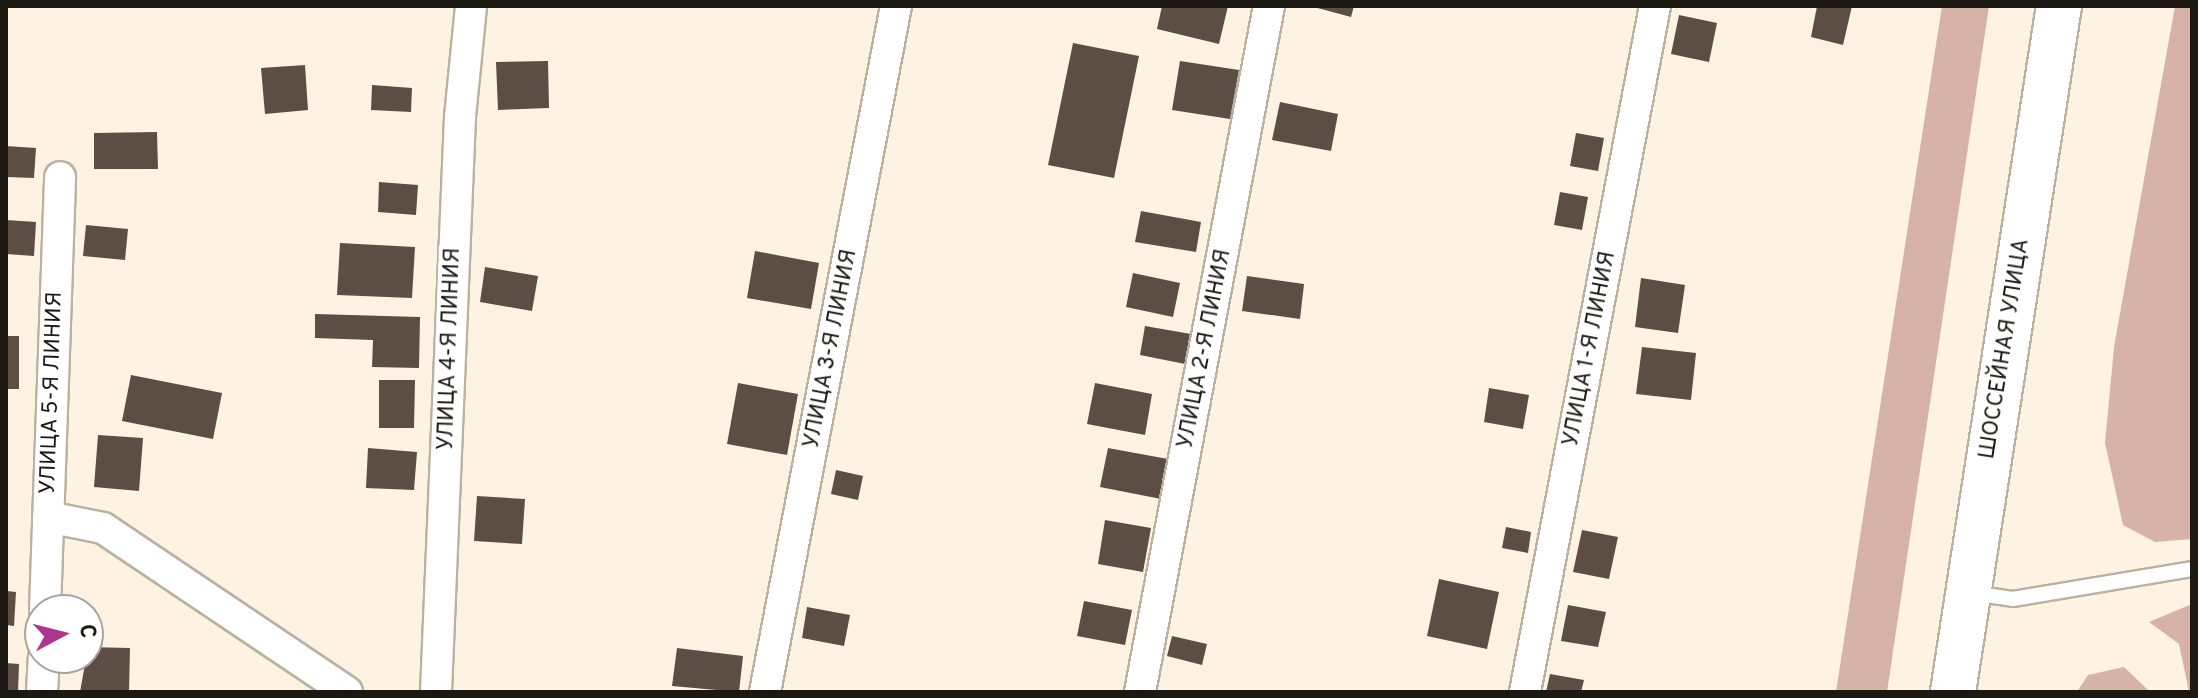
<!DOCTYPE html>
<meta charset="utf-8">
<style>
body{margin:0}
#map{position:relative;width:2198px;height:698px;overflow:hidden;background:#fef3e3;font-family:Overpass,sans-serif}
div>[style]{position:absolute}
.forest>*{inset:0;background:#d6b2a7}
.building>*{inset:0;background:#5c4e45}
.roads{filter:drop-shadow(2px 0 #bbb1a2) drop-shadow(-2px 0 #bbb1a2) drop-shadow(0 2px #bbb1a2) drop-shadow(0 -2px #bbb1a2)}
.lane>*{height:14px;margin:-7px;padding:0 7px;transform-origin:7px;border-radius:7px;background:#fff}
.street>*{height:30px;margin:-15px;padding:0 15px;transform-origin:15px;border-radius:15px;background:#fff}
.primary>*{height:44px;margin:-22px;padding:0 22px;transform-origin:22px;border-radius:22px;background:#fff}
span{translate:-50% -50%;white-space:nowrap;text-align:center;line-height:1.15;-webkit-text-stroke:8px #fff;paint-order:stroke}
.street-label{font-size:22px;color:#1c1812}
.frame{position:absolute;inset:0;border:8px solid #1c1812;pointer-events:none}
.north{position:absolute;left:24px;top:594px;width:80px;height:80px;box-sizing:border-box;background:#fff;border:2px solid #a4a3a0;border-radius:50%;rotate:83deg;font-size:22px;font-weight:700;line-height:32px;text-align:center;color:#1c1812}
.north::after{content:'';display:block;margin:auto;width:28px;height:36px;background:#aa368f;clip-path:polygon(50% 0,100% 100%,50% 72%,0 100%)}
</style>
<div id="map">
<div class="forest">
<i style="clip-path:polygon(1942px 6px,1989px 6px,1887px 692px,1836px 692px)"></i>
<i style="clip-path:polygon(2175px 6px,2192px 6px,2192px 539px,2155px 542px,2123px 525px,2105px 443px,2114px 347px)"></i>
<i style="clip-path:polygon(2192px 604px,2192px 692px,2189px 692px,2179px 644px,2149px 622px)"></i>
<i style="clip-path:polygon(2124px 667px,2150px 692px,2077px 692px,2088px 675px)"></i>
</div>
<div class="building">
<i style="clip-path:polygon(1162px 6px,1228px 6px,1219px 44px,1157px 29px)"></i>
<i style="clip-path:polygon(1310px 6px,1354px 6px,1351px 17px)"></i>
<i style="clip-path:polygon(1817px 6px,1852px 6px,1843px 45px,1811px 37px)"></i>
<i style="clip-path:polygon(1679px 15px,1717px 23px,1709px 62px,1671px 54px)"></i>
<i style="clip-path:polygon(1073px 43px,1139px 56px,1114px 178px,1048px 165px)"></i>
<i style="clip-path:polygon(548px 61px,549px 108px,498px 110px,496px 62px)"></i>
<i style="clip-path:polygon(1180px 61px,1239px 70px,1230px 119px,1172px 110px)"></i>
<i style="clip-path:polygon(305px 65px,308px 110px,265px 114px,261px 68px)"></i>
<i style="clip-path:polygon(372px 85px,412px 88px,411px 112px,371px 110px)"></i>
<i style="clip-path:polygon(1280px 102px,1338px 114px,1331px 151px,1272px 140px)"></i>
<i style="clip-path:polygon(157px 132px,158px 169px,94px 169px,94px 133px)"></i>
<i style="clip-path:polygon(1576px 133px,1604px 138px,1598px 171px,1570px 166px)"></i>
<i style="clip-path:polygon(6px 146px,36px 148px,34px 178px,6px 177px)"></i>
<i style="clip-path:polygon(379px 182px,418px 185px,416px 215px,378px 212px)"></i>
<i style="clip-path:polygon(1560px 192px,1588px 197px,1582px 230px,1554px 225px)"></i>
<i style="clip-path:polygon(1141px 211px,1201px 222px,1196px 252px,1135px 242px)"></i>
<i style="clip-path:polygon(6px 220px,36px 222px,34px 256px,6px 254px)"></i>
<i style="clip-path:polygon(86px 225px,128px 229px,125px 260px,83px 256px)"></i>
<i style="clip-path:polygon(340px 243px,415px 247px,412px 298px,337px 295px)"></i>
<i style="clip-path:polygon(755px 251px,819px 263px,811px 309px,747px 298px)"></i>
<i style="clip-path:polygon(485px 267px,538px 276px,532px 311px,480px 302px)"></i>
<i style="clip-path:polygon(1133px 273px,1180px 283px,1173px 317px,1126px 307px)"></i>
<i style="clip-path:polygon(1247px 276px,1304px 284px,1300px 319px,1242px 311px)"></i>
<i style="clip-path:polygon(1641px 278px,1685px 285px,1678px 333px,1635px 327px)"></i>
<i style="clip-path:polygon(315px 314px,420px 317px,419px 368px,372px 367px,373px 340px,315px 338px)"></i>
<i style="clip-path:polygon(1145px 326px,1191px 334px,1185px 364px,1140px 355px)"></i>
<i style="clip-path:polygon(6px 336px,19px 336px,19px 389px,6px 389px)"></i>
<i style="clip-path:polygon(1642px 347px,1696px 353px,1691px 400px,1636px 394px)"></i>
<i style="clip-path:polygon(131px 375px,222px 393px,213px 439px,122px 421px)"></i>
<i style="clip-path:polygon(379px 380px,415px 380px,414px 428px,379px 428px)"></i>
<i style="clip-path:polygon(738px 383px,798px 394px,787px 455px,727px 444px)"></i>
<i style="clip-path:polygon(1095px 383px,1152px 394px,1145px 435px,1087px 424px)"></i>
<i style="clip-path:polygon(1489px 388px,1529px 395px,1523px 429px,1484px 422px)"></i>
<i style="clip-path:polygon(98px 435px,143px 438px,139px 491px,94px 487px)"></i>
<i style="clip-path:polygon(368px 448px,417px 452px,414px 490px,366px 488px)"></i>
<i style="clip-path:polygon(1108px 448px,1168px 459px,1161px 499px,1100px 487px)"></i>
<i style="clip-path:polygon(836px 470px,863px 476px,858px 500px,831px 494px)"></i>
<i style="clip-path:polygon(477px 496px,525px 499px,522px 544px,474px 541px)"></i>
<i style="clip-path:polygon(1105px 520px,1151px 528px,1143px 572px,1098px 564px)"></i>
<i style="clip-path:polygon(1506px 527px,1531px 532px,1528px 553px,1502px 548px)"></i>
<i style="clip-path:polygon(1582px 530px,1618px 537px,1609px 579px,1573px 572px)"></i>
<i style="clip-path:polygon(1439px 579px,1499px 592px,1487px 649px,1427px 636px)"></i>
<i style="clip-path:polygon(6px 591px,16px 592px,14px 626px,6px 625px)"></i>
<i style="clip-path:polygon(1084px 601px,1132px 610px,1125px 645px,1077px 636px)"></i>
<i style="clip-path:polygon(1568px 605px,1606px 612px,1598px 647px,1561px 641px)"></i>
<i style="clip-path:polygon(807px 607px,850px 615px,844px 646px,802px 638px)"></i>
<i style="clip-path:polygon(1172px 636px,1207px 644px,1202px 665px,1167px 656px)"></i>
<i style="clip-path:polygon(88px 647px,130px 648px,129px 692px,80px 692px)"></i>
<i style="clip-path:polygon(677px 648px,743px 656px,739px 692px,672px 686px)"></i>
<i style="clip-path:polygon(6px 663px,19px 664px,18px 692px,6px 692px)"></i>
<i style="clip-path:polygon(1550px 674px,1584px 680px,1581px 692px,1546px 692px)"></i>
</div>
<div class="roads">
<div class="lane">
<i style="left:1972px;top:593px;width:41px;rotate:8.3deg"></i>
<i style="left:2013px;top:599px;width:181px;rotate:-9.5deg"></i>
</div>
<div class="street">
<i style="left:48px;top:517px;width:56px;rotate:11.3deg"></i>
<i style="left:103px;top:528px;width:294px;rotate:33.9deg"></i>
<i style="left:45px;top:610px;width:433px;rotate:-88deg"></i>
<i style="left:42px;top:692px;width:34px;rotate:-87deg"></i>
<i style="left:436px;top:692px;width:576px;rotate:-87.61deg"></i>
<i style="left:460px;top:117px;width:112px;rotate:-84.3deg"></i>
<i style="left:765px;top:692px;width:698px;rotate:-79.19deg"></i>
<i style="left:1140px;top:692px;width:698px;rotate:-79.35deg"></i>
<i style="left:1525px;top:692px;width:698px;rotate:-79.27deg"></i>
</div>
<div class="primary">
<i style="left:1953px;top:692px;width:694px;rotate:-81.22deg"></i>
</div>
</div>
<div class="street-label">
<span style="left:450px;top:349px;rotate:-88deg">УЛИЦА 4-Я ЛИНИЯ</span>
<span style="left:831px;top:349px;rotate:-79deg">УЛИЦА 3-Я ЛИНИЯ</span>
<span style="left:1205px;top:349px;rotate:-79deg">УЛИЦА 2-Я ЛИНИЯ</span>
<span style="left:1590px;top:349px;rotate:-79deg">УЛИЦА 1-Я ЛИНИЯ</span>
<span style="left:2005px;top:349px;rotate:-81deg">ШОССЕЙНАЯ УЛИЦА</span>
<span style="left:52px;top:393px;rotate:-88deg">УЛИЦА 5-Я ЛИНИЯ</span>
</div>
<div class="frame"></div>
<div class="north">С</div>
</div>
